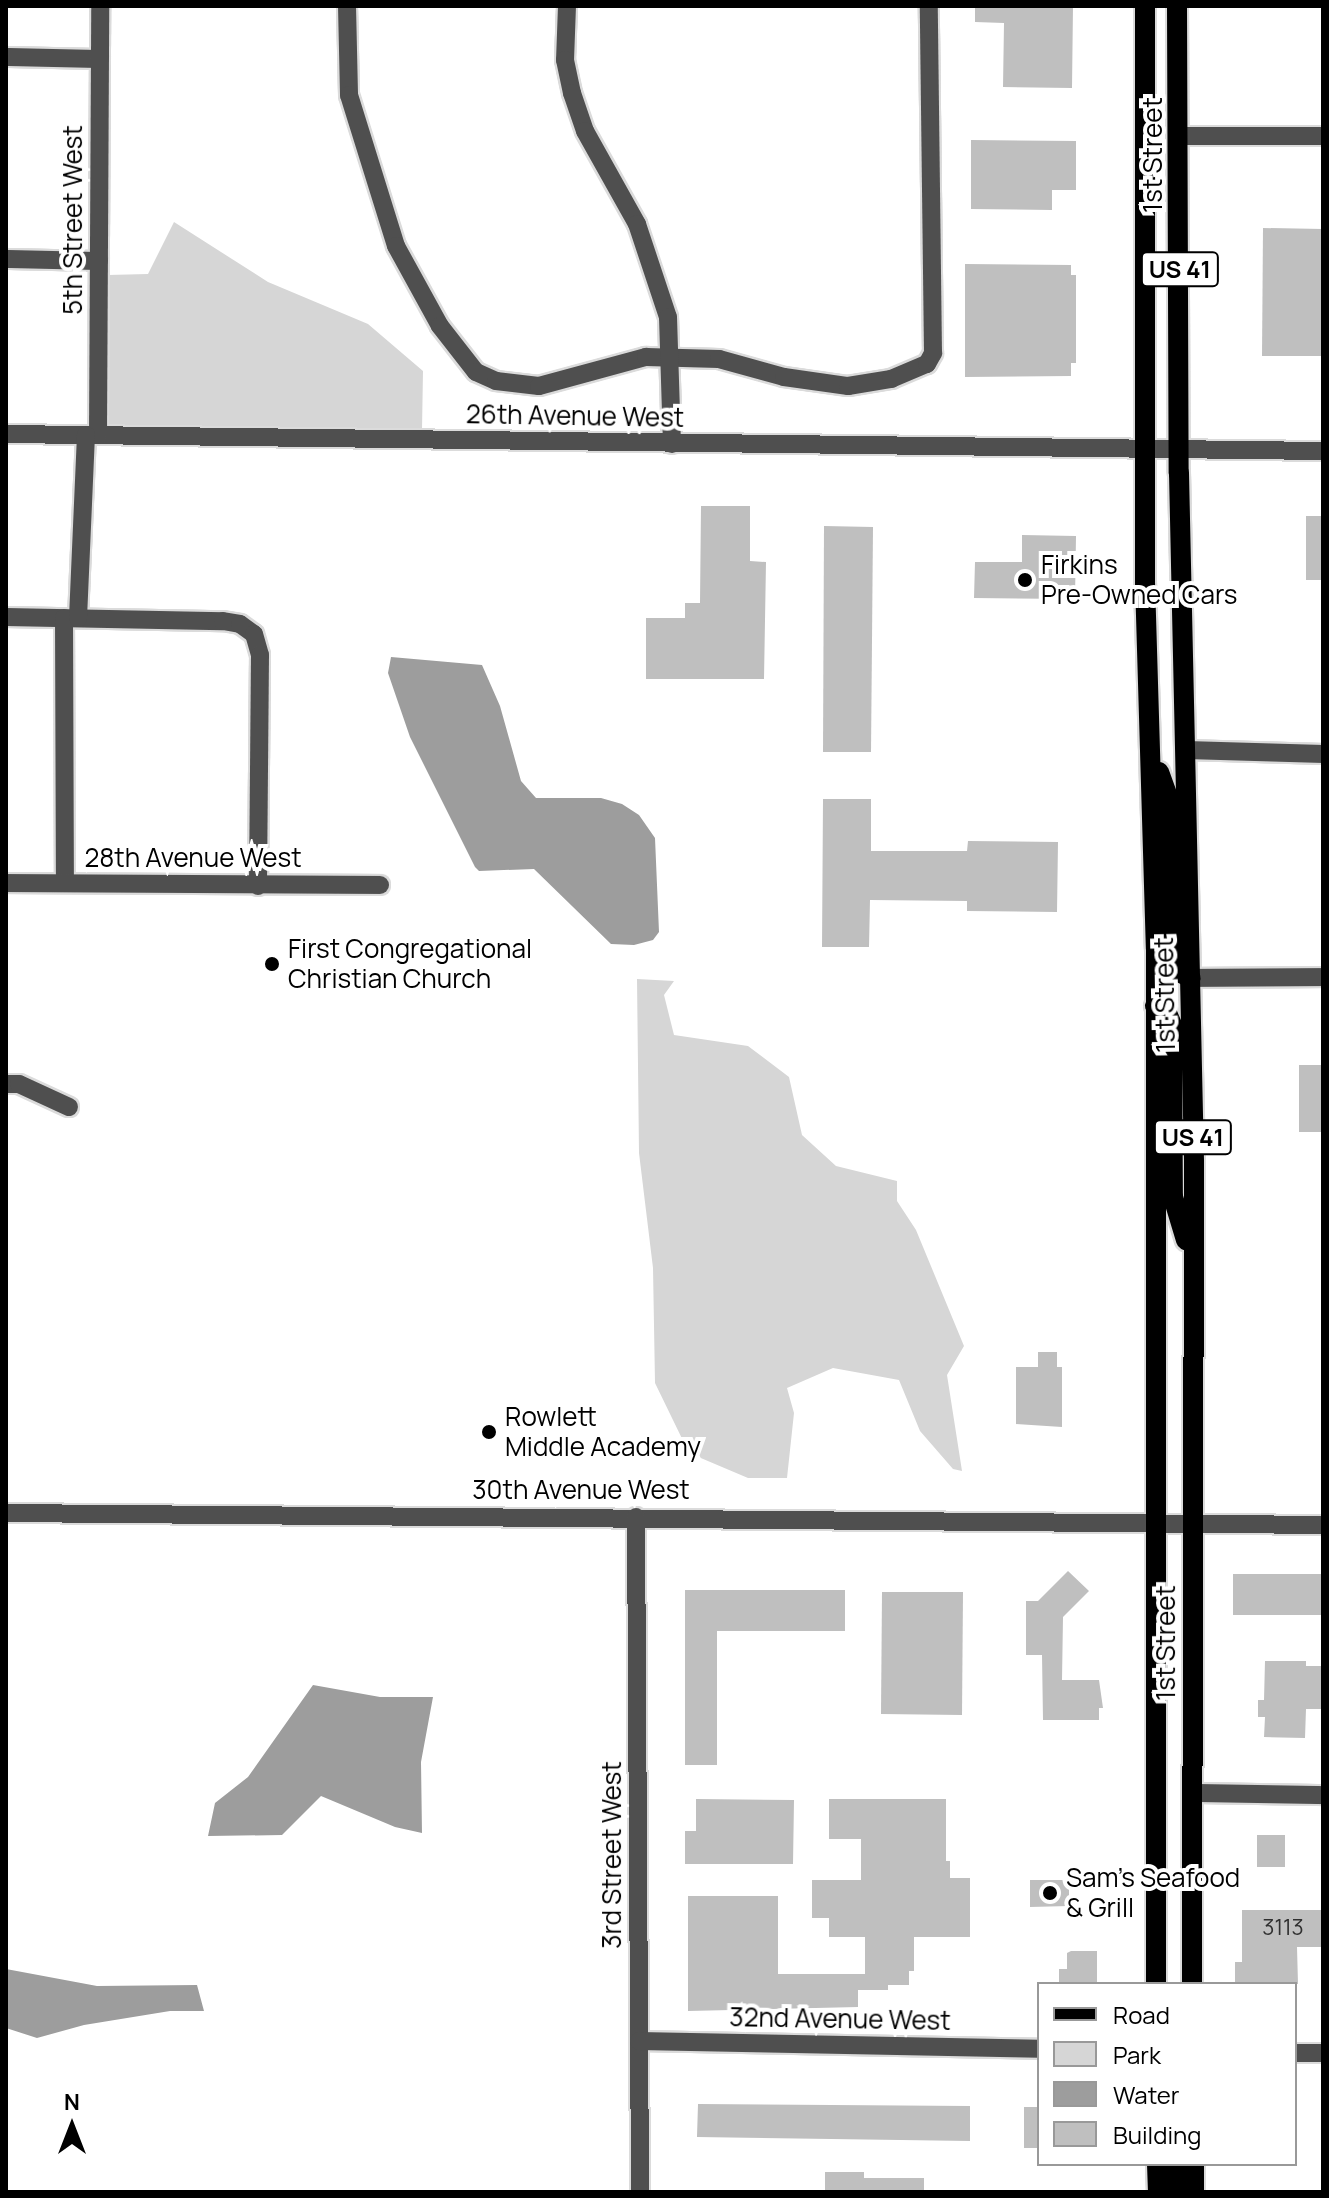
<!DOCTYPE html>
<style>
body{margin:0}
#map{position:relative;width:1329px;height:2198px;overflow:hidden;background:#fff;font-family:Manrope,sans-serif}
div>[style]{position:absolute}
.green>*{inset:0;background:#d6d6d6}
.water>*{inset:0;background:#9d9d9d}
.building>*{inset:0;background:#bfbfbf}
.roads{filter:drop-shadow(2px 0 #dbdbdb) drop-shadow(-2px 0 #dbdbdb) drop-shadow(0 2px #dbdbdb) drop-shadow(0 -2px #dbdbdb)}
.minor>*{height:18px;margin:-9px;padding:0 9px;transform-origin:9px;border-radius:9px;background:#4f4f4f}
.major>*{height:20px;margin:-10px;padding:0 10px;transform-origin:10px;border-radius:10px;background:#000}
.dots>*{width:22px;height:22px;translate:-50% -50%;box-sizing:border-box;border:4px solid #fff;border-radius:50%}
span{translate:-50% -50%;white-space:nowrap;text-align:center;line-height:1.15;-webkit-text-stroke:8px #fff;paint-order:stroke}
.number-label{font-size:22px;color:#303030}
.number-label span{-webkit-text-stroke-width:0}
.shield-label span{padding:2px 6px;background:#fff;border:2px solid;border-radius:6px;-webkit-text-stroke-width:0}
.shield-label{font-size:24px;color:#000;font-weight:700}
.street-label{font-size:26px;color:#000}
.poi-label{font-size:26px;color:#000}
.left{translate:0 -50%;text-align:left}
.frame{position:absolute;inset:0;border:8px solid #000;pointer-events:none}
.legend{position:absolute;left:1037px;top:1982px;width:260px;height:184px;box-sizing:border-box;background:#fff;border:2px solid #999;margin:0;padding:10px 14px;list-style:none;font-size:24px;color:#000}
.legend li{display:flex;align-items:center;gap:16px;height:40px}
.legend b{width:40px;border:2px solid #999}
.north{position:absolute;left:32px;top:2086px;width:80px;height:80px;-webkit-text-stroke:6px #fff;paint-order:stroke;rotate:0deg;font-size:22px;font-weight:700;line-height:32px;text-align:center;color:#000}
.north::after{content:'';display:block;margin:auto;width:28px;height:36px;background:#000;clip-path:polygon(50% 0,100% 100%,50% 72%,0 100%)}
</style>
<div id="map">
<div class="green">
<i style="clip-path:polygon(174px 222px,268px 282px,368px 324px,423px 371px,422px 430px,107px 425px,108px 275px,148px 274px)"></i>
<i style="clip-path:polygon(637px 979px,674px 981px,664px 995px,674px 1035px,748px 1046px,789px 1077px,802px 1135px,836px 1166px,897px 1181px,897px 1201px,916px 1230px,964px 1346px,947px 1375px,962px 1471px,953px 1469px,920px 1431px,899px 1380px,833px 1368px,787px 1388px,794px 1413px,787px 1478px,748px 1478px,689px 1453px,655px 1383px,653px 1268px,639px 1153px)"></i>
</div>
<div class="water">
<i style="clip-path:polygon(391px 657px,482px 665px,500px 706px,521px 781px,536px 798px,601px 798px,622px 804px,639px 815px,655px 838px,659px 932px,653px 940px,634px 945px,611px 944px,534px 869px,479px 871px,475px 867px,410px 737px,388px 673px)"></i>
<i style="clip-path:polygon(313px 1685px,380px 1697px,433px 1697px,421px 1762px,422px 1833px,395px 1827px,321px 1796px,282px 1835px,208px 1836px,215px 1803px,248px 1777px)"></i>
<i style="clip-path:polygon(6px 1969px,97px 1986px,197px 1985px,204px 2011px,170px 2011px,84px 2025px,37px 2038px,6px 2028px)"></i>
</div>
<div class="building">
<i style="clip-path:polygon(975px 6px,1073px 6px,1072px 88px,1003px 87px,1004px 23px,975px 22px)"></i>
<i style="clip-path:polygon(971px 140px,1076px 141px,1076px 190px,1052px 190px,1052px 210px,971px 209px)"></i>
<i style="clip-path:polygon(1263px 228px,1323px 229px,1323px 356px,1262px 356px)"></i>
<i style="clip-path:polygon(965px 264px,1071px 265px,1071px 275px,1076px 275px,1076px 363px,1071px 363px,1071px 376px,965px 377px)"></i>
<i style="clip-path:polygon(701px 506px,750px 506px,750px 561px,766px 562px,764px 679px,646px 679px,646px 618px,685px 618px,685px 603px,700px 603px)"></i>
<i style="clip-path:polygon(1306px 516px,1323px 516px,1323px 580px,1306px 580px)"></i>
<i style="clip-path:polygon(824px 526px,873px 527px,871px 752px,823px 752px)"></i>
<i style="clip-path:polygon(1022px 535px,1076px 536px,1075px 599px,974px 598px,975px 562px,1022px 562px)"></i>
<i style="clip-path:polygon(823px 799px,871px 799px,871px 851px,967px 851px,968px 841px,1058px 842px,1057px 912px,967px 911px,967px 901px,870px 900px,869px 947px,822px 947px)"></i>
<i style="clip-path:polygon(1299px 1065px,1323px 1065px,1323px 1132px,1299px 1132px)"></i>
<i style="clip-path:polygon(1038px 1352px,1057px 1352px,1057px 1367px,1062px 1367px,1062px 1427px,1016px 1424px,1016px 1367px,1038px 1367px)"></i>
<i style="clip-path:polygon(1068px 1571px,1089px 1591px,1063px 1617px,1062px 1680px,1099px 1680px,1103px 1708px,1099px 1708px,1099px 1720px,1043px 1720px,1042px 1655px,1026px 1655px,1026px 1601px,1038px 1601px)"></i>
<i style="clip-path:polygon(1233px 1574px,1323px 1574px,1323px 1615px,1233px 1615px)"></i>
<i style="clip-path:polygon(685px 1590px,845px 1590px,845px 1631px,717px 1631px,717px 1765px,685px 1765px)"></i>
<i style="clip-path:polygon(882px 1592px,963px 1592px,962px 1715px,881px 1714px)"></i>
<i style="clip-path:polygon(1265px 1661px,1306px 1661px,1306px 1666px,1323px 1666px,1323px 1709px,1306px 1709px,1305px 1738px,1264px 1737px,1265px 1717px,1258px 1717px,1258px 1700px,1264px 1700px)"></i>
<i style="clip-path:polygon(696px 1799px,794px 1800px,793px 1864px,685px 1864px,685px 1831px,696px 1831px)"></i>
<i style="clip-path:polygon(829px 1799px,946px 1799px,946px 1861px,950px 1861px,950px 1878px,970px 1878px,970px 1937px,914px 1937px,914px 1971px,909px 1971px,909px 1985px,888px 1985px,888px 1990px,858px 1990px,858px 2007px,688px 2011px,688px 1896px,778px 1896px,778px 1974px,865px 1974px,865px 1937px,829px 1937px,829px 1918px,812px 1918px,812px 1880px,861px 1880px,861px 1839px,829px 1839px)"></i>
<i style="clip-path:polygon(1257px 1835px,1285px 1835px,1285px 1867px,1257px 1867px)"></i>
<i style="clip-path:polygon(1030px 1880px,1069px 1880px,1069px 1906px,1030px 1907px)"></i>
<i style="clip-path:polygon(1242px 1910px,1323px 1910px,1323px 1947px,1297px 1947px,1298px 1984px,1235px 1984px,1235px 1962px,1242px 1962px)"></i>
<i style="clip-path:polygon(1071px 1951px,1097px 1951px,1097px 1984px,1059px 1984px,1059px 1969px,1067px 1969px,1067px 1953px)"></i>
<i style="clip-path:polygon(698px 2104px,970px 2106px,970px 2141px,697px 2137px)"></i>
<i style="clip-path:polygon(1024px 2107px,1039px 2107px,1039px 2148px,1024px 2148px)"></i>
<i style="clip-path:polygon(825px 2172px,864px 2172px,864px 2178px,924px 2178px,924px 2192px,825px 2192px)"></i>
</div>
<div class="roads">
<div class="minor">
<i style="left:347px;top:6px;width:89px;rotate:88.7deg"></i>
<i style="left:349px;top:95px;width:158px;rotate:72.7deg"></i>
<i style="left:396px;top:246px;width:91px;rotate:61.2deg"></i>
<i style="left:440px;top:326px;width:58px;rotate:52deg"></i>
<i style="left:476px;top:372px;width:22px;rotate:24deg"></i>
<i style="left:496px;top:381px;width:43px;rotate:6.6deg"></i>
<i style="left:539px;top:386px;width:111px;rotate:-15.2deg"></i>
<i style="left:646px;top:357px;width:73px;rotate:1.6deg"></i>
<i style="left:719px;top:359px;width:67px;rotate:15.5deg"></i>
<i style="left:784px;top:377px;width:65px;rotate:8deg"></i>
<i style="left:848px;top:386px;width:44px;rotate:-9.2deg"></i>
<i style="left:891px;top:379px;width:39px;rotate:-23deg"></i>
<i style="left:927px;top:364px;width:13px;rotate:-61deg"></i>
<i style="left:933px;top:353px;width:347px;rotate:-90.7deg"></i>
<i style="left:567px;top:6px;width:54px;rotate:92.1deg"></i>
<i style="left:565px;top:60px;width:34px;rotate:78deg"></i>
<i style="left:572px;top:93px;width:40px;rotate:71.1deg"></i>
<i style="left:585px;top:131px;width:107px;rotate:60.8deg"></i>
<i style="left:637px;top:224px;width:98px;rotate:71.6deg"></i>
<i style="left:668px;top:317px;width:127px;rotate:88.2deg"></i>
<i style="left:6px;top:57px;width:94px;rotate:1.2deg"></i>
<i style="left:1180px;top:136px;width:143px"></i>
<i style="left:6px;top:259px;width:93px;rotate:1.2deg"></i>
<i style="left:6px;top:434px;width:1317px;rotate:0.74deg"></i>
<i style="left:98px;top:435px;width:429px;rotate:-89.7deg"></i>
<i style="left:6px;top:617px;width:217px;rotate:1.1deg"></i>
<i style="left:223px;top:621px;width:17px;rotate:10deg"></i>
<i style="left:240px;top:624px;width:17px;rotate:36deg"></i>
<i style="left:254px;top:634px;width:22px;rotate:74deg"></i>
<i style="left:260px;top:655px;width:231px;rotate:90.5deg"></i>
<i style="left:64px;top:618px;width:265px;rotate:89.8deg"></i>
<i style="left:78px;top:618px;width:183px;rotate:-87.5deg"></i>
<i style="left:1187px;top:750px;width:136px;rotate:1.7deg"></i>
<i style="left:6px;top:883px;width:374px;rotate:0.3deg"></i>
<i style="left:1191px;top:978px;width:132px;rotate:-0.4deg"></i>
<i style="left:6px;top:1084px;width:13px"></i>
<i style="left:19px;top:1084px;width:55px;rotate:24.7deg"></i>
<i style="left:6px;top:1513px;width:1317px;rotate:0.52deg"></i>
<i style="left:636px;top:1517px;width:675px;rotate:89.66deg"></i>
<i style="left:1192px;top:1793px;width:131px;rotate:0.9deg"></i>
<i style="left:639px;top:2041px;width:400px;rotate:1.1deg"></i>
<i style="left:1295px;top:2053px;width:28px"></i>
</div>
<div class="major">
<i style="left:1145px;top:6px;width:576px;rotate:90deg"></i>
<i style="left:1145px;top:582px;width:367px;rotate:88.3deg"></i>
<i style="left:1156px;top:949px;width:1035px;rotate:90deg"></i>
<i style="left:1177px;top:6px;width:467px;rotate:89.8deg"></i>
<i style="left:1179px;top:473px;width:689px;rotate:88.75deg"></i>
<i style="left:1194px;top:1162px;width:822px;rotate:90.14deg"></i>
<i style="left:1159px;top:772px;width:32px;rotate:70deg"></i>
<i style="left:1170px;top:802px;width:157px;rotate:88.5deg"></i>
<i style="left:1174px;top:959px;width:14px;rotate:69deg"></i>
<i style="left:1179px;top:972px;width:13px;rotate:27deg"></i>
<i style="left:1155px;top:1006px;width:14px;rotate:30deg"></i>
<i style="left:1167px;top:1013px;width:13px;rotate:67deg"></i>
<i style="left:1172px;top:1025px;width:172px;rotate:89.7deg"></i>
<i style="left:1173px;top:1197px;width:45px;rotate:73.2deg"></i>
<i style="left:1157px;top:2164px;width:28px;rotate:88deg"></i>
<i style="left:1174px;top:2164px;width:28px;rotate:88deg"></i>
<i style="left:1194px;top:2164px;width:28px;rotate:90deg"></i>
</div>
</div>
<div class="dots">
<i style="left:1025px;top:580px;background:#000"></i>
<i style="left:272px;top:964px;background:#000"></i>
<i style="left:489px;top:1432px;background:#000"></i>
<i style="left:1050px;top:1893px;background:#000"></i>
</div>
<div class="number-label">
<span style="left:1283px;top:1928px">3113</span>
</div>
<div class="shield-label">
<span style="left:1180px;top:269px">US 41</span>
<span style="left:1193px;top:1137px">US 41</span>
</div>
<div class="street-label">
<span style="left:1153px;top:155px;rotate:-90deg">1st Street</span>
<span style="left:73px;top:220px;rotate:-90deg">5th Street West</span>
<span style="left:575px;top:416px;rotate:1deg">26th Avenue West</span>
<span style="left:193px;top:858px">28th Avenue West</span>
<span style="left:1165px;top:995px;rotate:-91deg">1st Street</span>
<span style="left:581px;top:1490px">30th Avenue West</span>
<span style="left:1166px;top:1643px;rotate:-90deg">1st Street</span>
<span style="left:612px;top:1855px;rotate:-90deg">3rd Street West</span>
<span style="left:840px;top:2019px;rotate:1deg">32nd Avenue West</span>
</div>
<div class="poi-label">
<span class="left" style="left:1041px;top:580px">Firkins<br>Pre-Owned Cars</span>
<span class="left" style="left:288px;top:964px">First Congregational<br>Christian Church</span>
<span class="left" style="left:505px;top:1432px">Rowlett<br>Middle Academy</span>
<span class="left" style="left:1066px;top:1893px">Sam's Seafood<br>&amp; Grill</span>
</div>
<div class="frame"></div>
<ul class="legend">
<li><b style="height:10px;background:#000"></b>Road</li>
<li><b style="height:22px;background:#d6d6d6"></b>Park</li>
<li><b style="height:22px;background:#9d9d9d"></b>Water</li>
<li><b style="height:22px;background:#bfbfbf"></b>Building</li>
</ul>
<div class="north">N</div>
</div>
